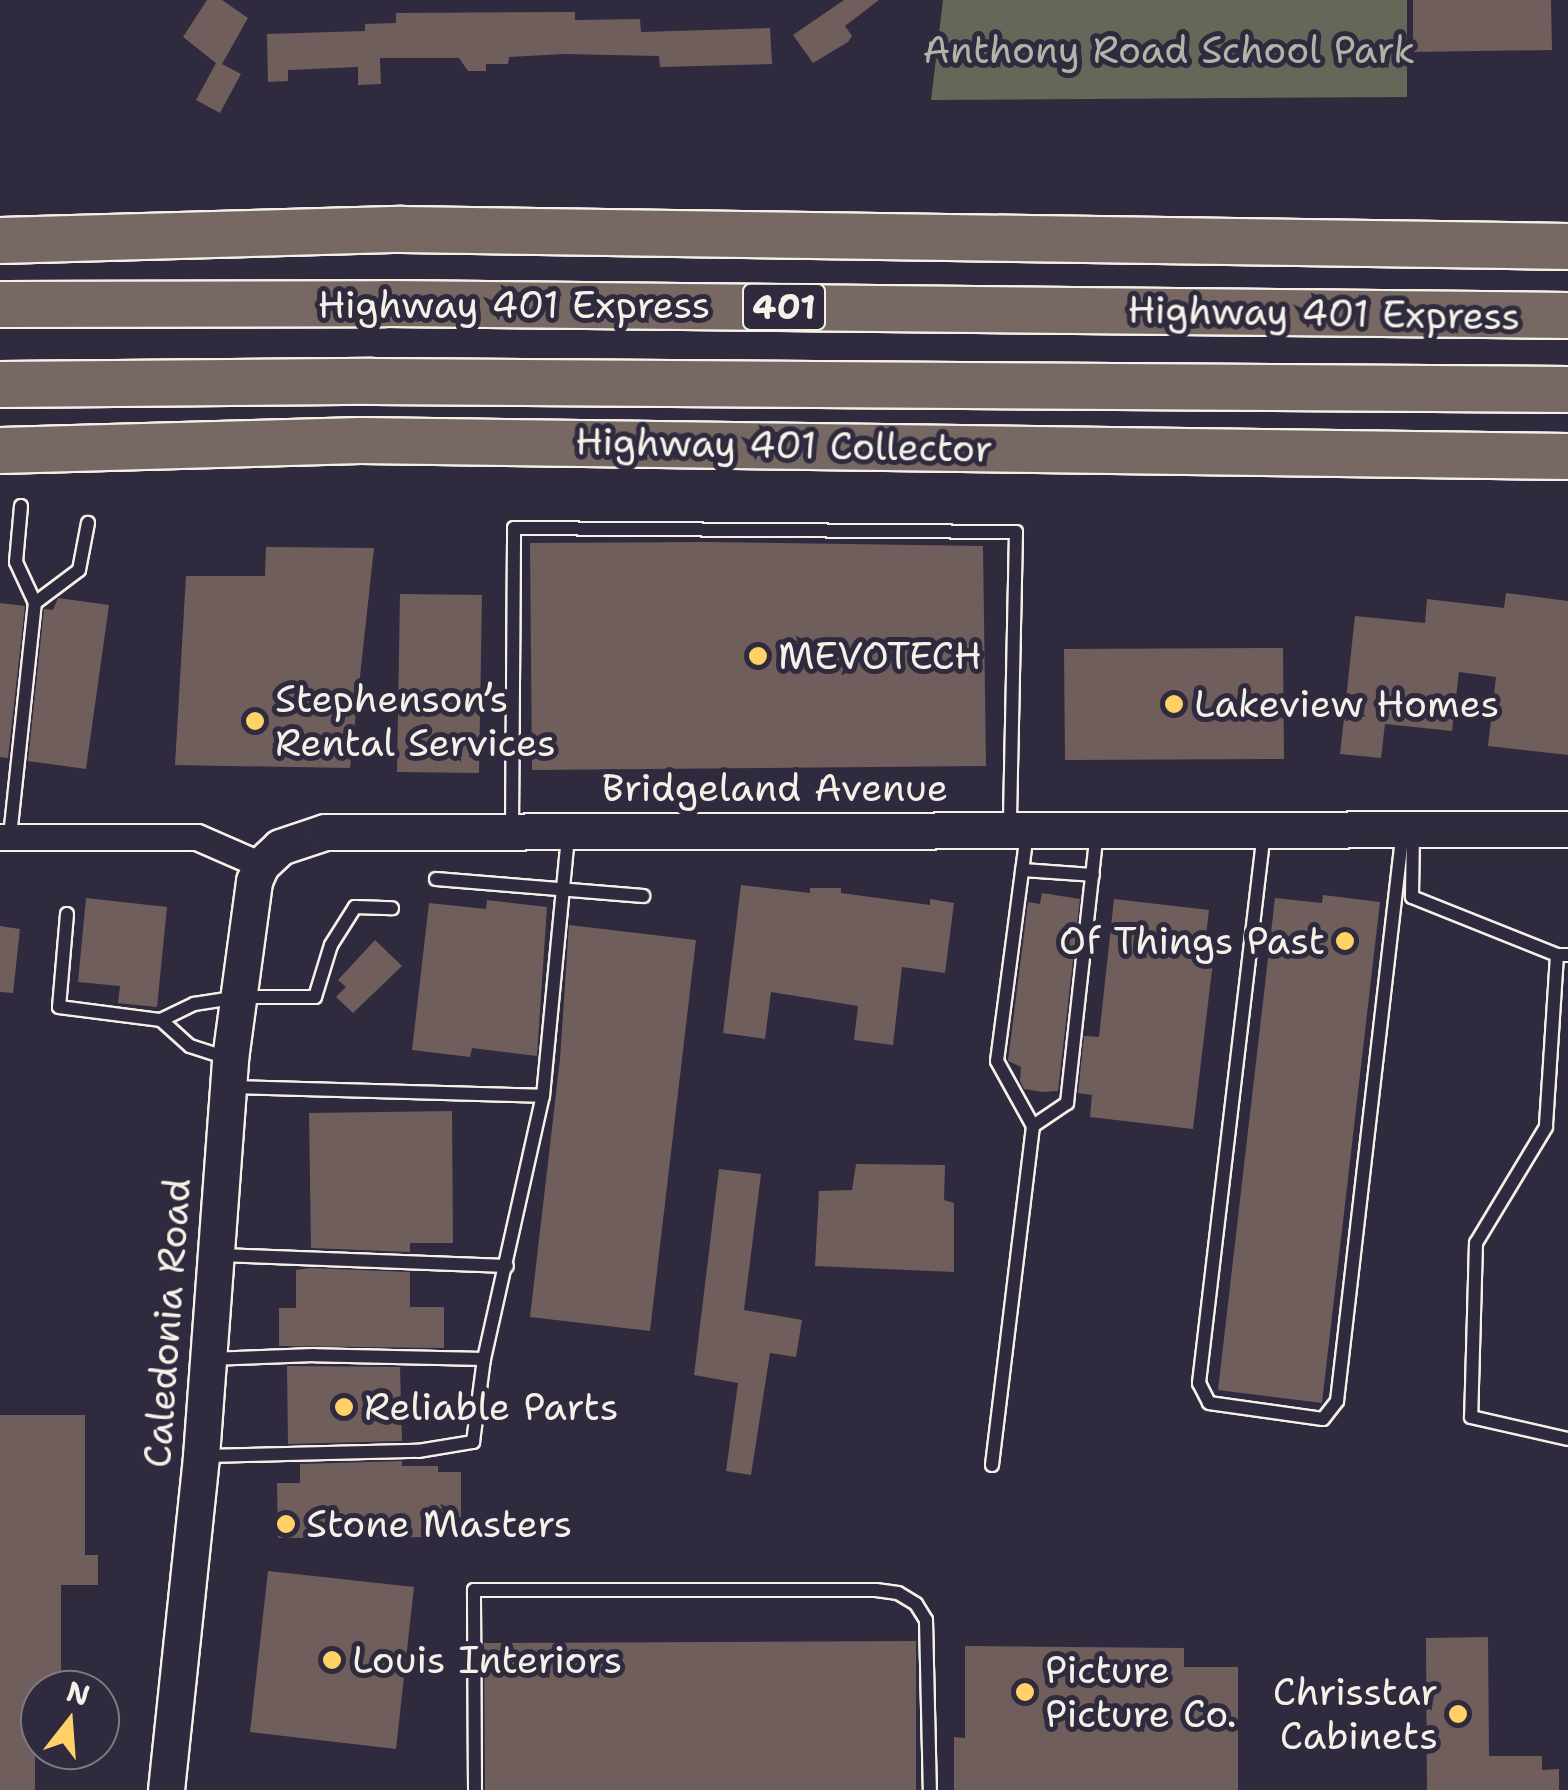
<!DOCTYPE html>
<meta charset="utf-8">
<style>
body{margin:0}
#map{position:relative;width:1568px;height:1790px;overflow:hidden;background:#2f2a3d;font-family:"Shantell Sans",sans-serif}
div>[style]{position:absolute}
.green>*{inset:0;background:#656859}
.building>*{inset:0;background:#705e5d}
.roads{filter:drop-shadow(2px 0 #f4f1e8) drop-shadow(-2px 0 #f4f1e8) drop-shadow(0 2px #f4f1e8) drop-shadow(0 -2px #f4f1e8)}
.lane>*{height:12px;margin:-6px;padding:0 6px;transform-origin:6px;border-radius:6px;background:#2f2a3d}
.street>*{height:25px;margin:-12.5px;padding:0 12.5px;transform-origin:12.5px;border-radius:12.5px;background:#2f2a3d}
.secondary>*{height:35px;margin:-17.5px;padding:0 17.5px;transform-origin:17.5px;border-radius:17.5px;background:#2f2a3d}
.highway>*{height:45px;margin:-22.5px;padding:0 22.5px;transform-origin:22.5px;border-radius:22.5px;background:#776864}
.dots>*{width:28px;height:28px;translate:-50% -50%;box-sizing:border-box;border:5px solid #2f2a3d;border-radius:50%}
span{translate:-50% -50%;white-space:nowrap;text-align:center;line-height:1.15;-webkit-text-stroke:10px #2f2a3d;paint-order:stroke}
.shield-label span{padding:2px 8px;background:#2f2a3d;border:2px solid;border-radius:8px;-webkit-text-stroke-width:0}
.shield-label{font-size:35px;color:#f4f1e8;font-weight:700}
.park-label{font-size:38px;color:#b4b3a8}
.street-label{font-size:38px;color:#f4f1e8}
.poi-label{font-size:38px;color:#f4f1e8}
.left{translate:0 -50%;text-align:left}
.right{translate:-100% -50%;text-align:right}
.north{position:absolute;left:20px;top:1670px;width:100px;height:100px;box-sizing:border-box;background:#2f2a3d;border:2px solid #7e7a81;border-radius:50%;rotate:17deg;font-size:28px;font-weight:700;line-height:40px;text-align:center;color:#f4f1e8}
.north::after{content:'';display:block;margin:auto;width:35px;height:45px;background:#ffd166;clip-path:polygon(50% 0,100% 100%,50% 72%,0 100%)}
</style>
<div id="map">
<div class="green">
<i style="clip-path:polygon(943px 0,1407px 0,1407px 97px,931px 100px)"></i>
</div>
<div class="building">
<i style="clip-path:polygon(207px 0,222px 0,248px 18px,222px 64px,241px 74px,220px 113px,196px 100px,216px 63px,183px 37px)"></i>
<i style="clip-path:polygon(844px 0,879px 0,845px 26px,852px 36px,848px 42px,813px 63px,793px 35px)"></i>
<i style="clip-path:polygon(1413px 0,1551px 0,1552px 50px,1413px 52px)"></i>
<i style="clip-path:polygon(575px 12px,575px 20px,640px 19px,641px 32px,770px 28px,772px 64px,660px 67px,659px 56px,564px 54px,509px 57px,508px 64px,486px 64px,486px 71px,468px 71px,459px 58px,380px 58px,381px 84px,358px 85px,358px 67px,288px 70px,288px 81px,268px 82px,267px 34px,365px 31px,365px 24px,396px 23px,396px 13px)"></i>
<i style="clip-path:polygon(708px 542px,983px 546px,986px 766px,532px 770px,530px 543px)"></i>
<i style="clip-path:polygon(266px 547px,374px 548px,350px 768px,175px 765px,186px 576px,265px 576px)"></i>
<i style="clip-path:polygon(1506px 593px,1568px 601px,1568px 755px,1488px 746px,1496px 677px,1459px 672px,1452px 731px,1385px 724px,1381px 758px,1340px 754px,1355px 616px,1425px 623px,1427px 599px,1504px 608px)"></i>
<i style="clip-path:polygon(400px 594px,482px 595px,479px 773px,397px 772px)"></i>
<i style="clip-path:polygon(58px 598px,109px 605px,86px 769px,28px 761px,44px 609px,53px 610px)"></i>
<i style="clip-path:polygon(0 603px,25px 606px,8px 758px,0 757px)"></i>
<i style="clip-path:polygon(1283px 648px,1284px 759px,1065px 760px,1064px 649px)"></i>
<i style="clip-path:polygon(741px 885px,810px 893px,810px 888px,841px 888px,841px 893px,930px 905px,930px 899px,954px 903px,945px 973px,902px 967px,893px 1045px,854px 1040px,858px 1006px,771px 992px,765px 1039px,723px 1033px)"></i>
<i style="clip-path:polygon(1042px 893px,1080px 899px,1058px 1091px,1042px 1092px,1024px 1089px,1020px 1081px,1021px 1067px,1008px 1061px,1028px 902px,1040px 904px)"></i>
<i style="clip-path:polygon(1323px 895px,1380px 902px,1322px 1403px,1218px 1390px,1275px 898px,1322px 903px)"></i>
<i style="clip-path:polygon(86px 898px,167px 907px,157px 1007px,118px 1003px,120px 986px,78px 982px)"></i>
<i style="clip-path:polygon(1114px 899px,1209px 910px,1205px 944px,1215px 945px,1193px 1129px,1090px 1117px,1092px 1095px,1078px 1093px,1084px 1036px,1099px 1037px)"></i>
<i style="clip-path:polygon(487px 900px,547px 907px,537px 1056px,472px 1048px,470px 1057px,412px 1050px,429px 903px,486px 909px)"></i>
<i style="clip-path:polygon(569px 925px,696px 940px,650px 1331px,530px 1317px,560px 1059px)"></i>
<i style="clip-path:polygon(0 926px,20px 929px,13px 993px,0 992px)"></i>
<i style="clip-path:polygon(375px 940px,402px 966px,353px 1013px,336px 997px,346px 987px,338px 980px)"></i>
<i style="clip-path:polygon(452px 1111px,453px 1243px,410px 1243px,410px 1252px,311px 1248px,309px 1113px)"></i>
<i style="clip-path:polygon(856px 1164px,945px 1165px,944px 1200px,954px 1203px,954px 1272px,815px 1266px,819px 1191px,852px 1190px)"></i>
<i style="clip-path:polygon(719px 1169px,761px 1174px,744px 1310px,802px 1320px,796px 1357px,770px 1353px,751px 1475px,726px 1471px,738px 1383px,694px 1375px)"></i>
<i style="clip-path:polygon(311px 1268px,410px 1272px,410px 1307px,444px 1307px,444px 1348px,279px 1346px,279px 1308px,296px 1308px,296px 1270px)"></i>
<i style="clip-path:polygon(287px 1366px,400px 1367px,402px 1441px,288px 1444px)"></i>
<i style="clip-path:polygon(0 1415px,85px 1415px,85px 1555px,98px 1555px,98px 1585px,61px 1585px,61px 1690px,40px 1690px,40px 1716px,35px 1716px,35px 1790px,0 1790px)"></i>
<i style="clip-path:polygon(402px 1461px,402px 1466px,438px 1466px,438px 1472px,461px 1472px,461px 1517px,438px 1517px,438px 1537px,278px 1538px,277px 1483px,300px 1483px,300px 1464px)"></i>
<i style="clip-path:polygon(268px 1571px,414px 1587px,396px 1749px,250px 1732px)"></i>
<i style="clip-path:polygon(1488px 1637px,1489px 1756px,1542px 1756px,1542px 1770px,1559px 1769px,1559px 1790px,1427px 1790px,1426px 1638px)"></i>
<i style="clip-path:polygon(916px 1641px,916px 1790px,485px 1790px,484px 1643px)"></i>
<i style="clip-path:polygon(965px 1646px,1184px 1648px,1184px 1667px,1238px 1667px,1238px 1790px,954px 1790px,954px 1737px,965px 1738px)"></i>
</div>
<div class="roads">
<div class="lane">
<i style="left:21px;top:506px;width:56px;rotate:95.1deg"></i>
<i style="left:16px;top:562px;width:45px;rotate:65.1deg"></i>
<i style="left:512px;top:827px;width:299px;rotate:-89.6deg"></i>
<i style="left:514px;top:528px;width:502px;rotate:0.46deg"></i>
<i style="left:1016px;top:532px;width:295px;rotate:91.2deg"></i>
<i style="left:1264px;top:832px;width:555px;rotate:96.73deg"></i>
<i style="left:1199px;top:1383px;width:22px;rotate:63deg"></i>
<i style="left:1209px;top:1403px;width:115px;rotate:8deg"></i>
<i style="left:1323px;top:1419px;width:23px;rotate:-52deg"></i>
<i style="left:1337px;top:1401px;width:575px;rotate:-83.41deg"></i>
<i style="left:1413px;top:832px;width:65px;rotate:90.9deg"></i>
<i style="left:1412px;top:897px;width:156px;rotate:21.8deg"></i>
<i style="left:1557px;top:955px;width:11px"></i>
<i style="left:10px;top:836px;width:234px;rotate:-83.9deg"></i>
<i style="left:35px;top:603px;width:55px;rotate:-36.9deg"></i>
<i style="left:79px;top:570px;width:48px;rotate:-79.2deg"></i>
<i style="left:1022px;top:870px;width:71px;rotate:4deg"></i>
<i style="left:436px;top:879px;width:208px;rotate:4.7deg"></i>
<i style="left:67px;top:914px;width:93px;rotate:94.9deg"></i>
<i style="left:59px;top:1007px;width:103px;rotate:7.3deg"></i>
<i style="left:161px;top:1020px;width:37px;rotate:-26deg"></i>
<i style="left:194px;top:1004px;width:46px;rotate:-8.8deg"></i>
<i style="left:239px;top:997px;width:76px"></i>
<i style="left:315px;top:997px;width:54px;rotate:-72.9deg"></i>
<i style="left:331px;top:945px;width:45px;rotate:-57.7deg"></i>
<i style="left:355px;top:907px;width:37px;rotate:2deg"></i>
<i style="left:1557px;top:955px;width:172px;rotate:93.7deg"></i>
<i style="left:1546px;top:1127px;width:135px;rotate:121.1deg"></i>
<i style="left:1476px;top:1243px;width:174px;rotate:91.6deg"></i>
<i style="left:1471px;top:1417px;width:99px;rotate:12.8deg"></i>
<i style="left:161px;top:1020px;width:39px;rotate:42deg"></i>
<i style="left:190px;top:1046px;width:39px;rotate:18deg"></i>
<i style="left:230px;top:1087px;width:313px;rotate:1.6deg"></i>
<i style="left:543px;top:1096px;width:261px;rotate:-84.5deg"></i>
<i style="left:1033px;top:1126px;width:41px;rotate:-34.1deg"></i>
<i style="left:1067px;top:1103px;width:273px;rotate:-83.7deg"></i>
<i style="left:220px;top:1255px;width:287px;rotate:2.2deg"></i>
<i style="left:484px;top:1359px;width:270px;rotate:-77.4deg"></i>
<i style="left:206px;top:1456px;width:212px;rotate:-1.4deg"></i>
<i style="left:418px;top:1451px;width:56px;rotate:-9.3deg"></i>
<i style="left:473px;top:1442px;width:84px;rotate:-82.5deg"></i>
<i style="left:484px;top:1359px;width:170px;rotate:-178.7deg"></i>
<i style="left:314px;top:1355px;width:104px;rotate:177.8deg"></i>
<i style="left:992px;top:1465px;width:341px;rotate:-83.1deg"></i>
<i style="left:1033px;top:1126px;width:74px;rotate:-119deg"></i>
<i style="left:997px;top:1061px;width:231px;rotate:-82.5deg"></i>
<i style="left:475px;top:1790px;width:200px;rotate:-90.3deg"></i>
<i style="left:474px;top:1590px;width:402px"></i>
<i style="left:876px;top:1590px;width:22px;rotate:8deg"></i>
<i style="left:898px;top:1593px;width:21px;rotate:31deg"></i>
<i style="left:916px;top:1604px;width:19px;rotate:58deg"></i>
<i style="left:926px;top:1620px;width:170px;rotate:88.7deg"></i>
</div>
<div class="street">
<i style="left:0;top:837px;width:197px"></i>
<i style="left:197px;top:837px;width:70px;rotate:23.6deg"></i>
</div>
<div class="secondary">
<i style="left:166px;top:1790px;width:336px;rotate:-84deg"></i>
<i style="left:201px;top:1456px;width:398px;rotate:-85.8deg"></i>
<i style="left:230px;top:1059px;width:180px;rotate:-82.3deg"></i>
<i style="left:254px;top:881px;width:17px;rotate:-66deg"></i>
<i style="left:261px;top:865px;width:26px;rotate:-43deg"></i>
<i style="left:280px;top:847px;width:47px;rotate:-18.4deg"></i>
<i style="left:325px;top:832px;width:1243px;rotate:-0.14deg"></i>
</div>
<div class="highway">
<i style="left:0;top:240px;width:401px;rotate:-1.6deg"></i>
<i style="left:401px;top:229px;width:1167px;rotate:0.83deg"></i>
<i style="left:0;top:304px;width:385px;rotate:-0.1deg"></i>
<i style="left:385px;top:303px;width:1183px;rotate:0.58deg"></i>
<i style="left:0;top:384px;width:372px;rotate:-0.5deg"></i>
<i style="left:372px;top:381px;width:1196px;rotate:0.38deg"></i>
<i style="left:0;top:450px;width:360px;rotate:-1.6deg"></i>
<i style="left:360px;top:440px;width:1208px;rotate:0.76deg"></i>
</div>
</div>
<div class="dots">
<i style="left:758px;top:656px;background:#ffd166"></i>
<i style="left:1174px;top:704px;background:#ffd166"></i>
<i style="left:255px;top:721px;background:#ffd166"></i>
<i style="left:1345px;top:941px;background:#ffd166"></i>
<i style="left:344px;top:1407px;background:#ffd166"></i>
<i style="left:286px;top:1524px;background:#ffd166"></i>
<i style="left:332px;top:1660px;background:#ffd166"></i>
<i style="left:1025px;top:1692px;background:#ffd166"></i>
<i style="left:1458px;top:1714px;background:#ffd166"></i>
</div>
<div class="shield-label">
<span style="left:784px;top:307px">401</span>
</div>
<div class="park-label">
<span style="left:1169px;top:50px">Anthony Road School Park</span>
</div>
<div class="street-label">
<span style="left:514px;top:305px">Highway 401 Express</span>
<span style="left:1324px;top:313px;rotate:1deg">Highway 401 Express</span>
<span style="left:784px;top:445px;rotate:1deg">Highway 401 Collector</span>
<span style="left:775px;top:788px">Bridgeland Avenue</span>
<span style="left:167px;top:1323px;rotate:-86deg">Caledonia Road</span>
</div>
<div class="poi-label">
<span class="left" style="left:778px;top:656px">MEVOTECH</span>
<span class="left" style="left:275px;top:721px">Stephenson’s<br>Rental Services</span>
<span class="left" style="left:1194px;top:704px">Lakeview Homes</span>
<span class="right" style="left:1325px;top:941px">Of Things Past</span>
<span class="left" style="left:364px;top:1407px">Reliable Parts</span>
<span class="left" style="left:306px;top:1524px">Stone Masters</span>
<span class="left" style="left:352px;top:1660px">Louis Interiors</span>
<span class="left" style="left:1045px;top:1692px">Picture<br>Picture Co.</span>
<span class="right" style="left:1438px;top:1714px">Chrisstar<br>Cabinets</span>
</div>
<div class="north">N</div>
</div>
